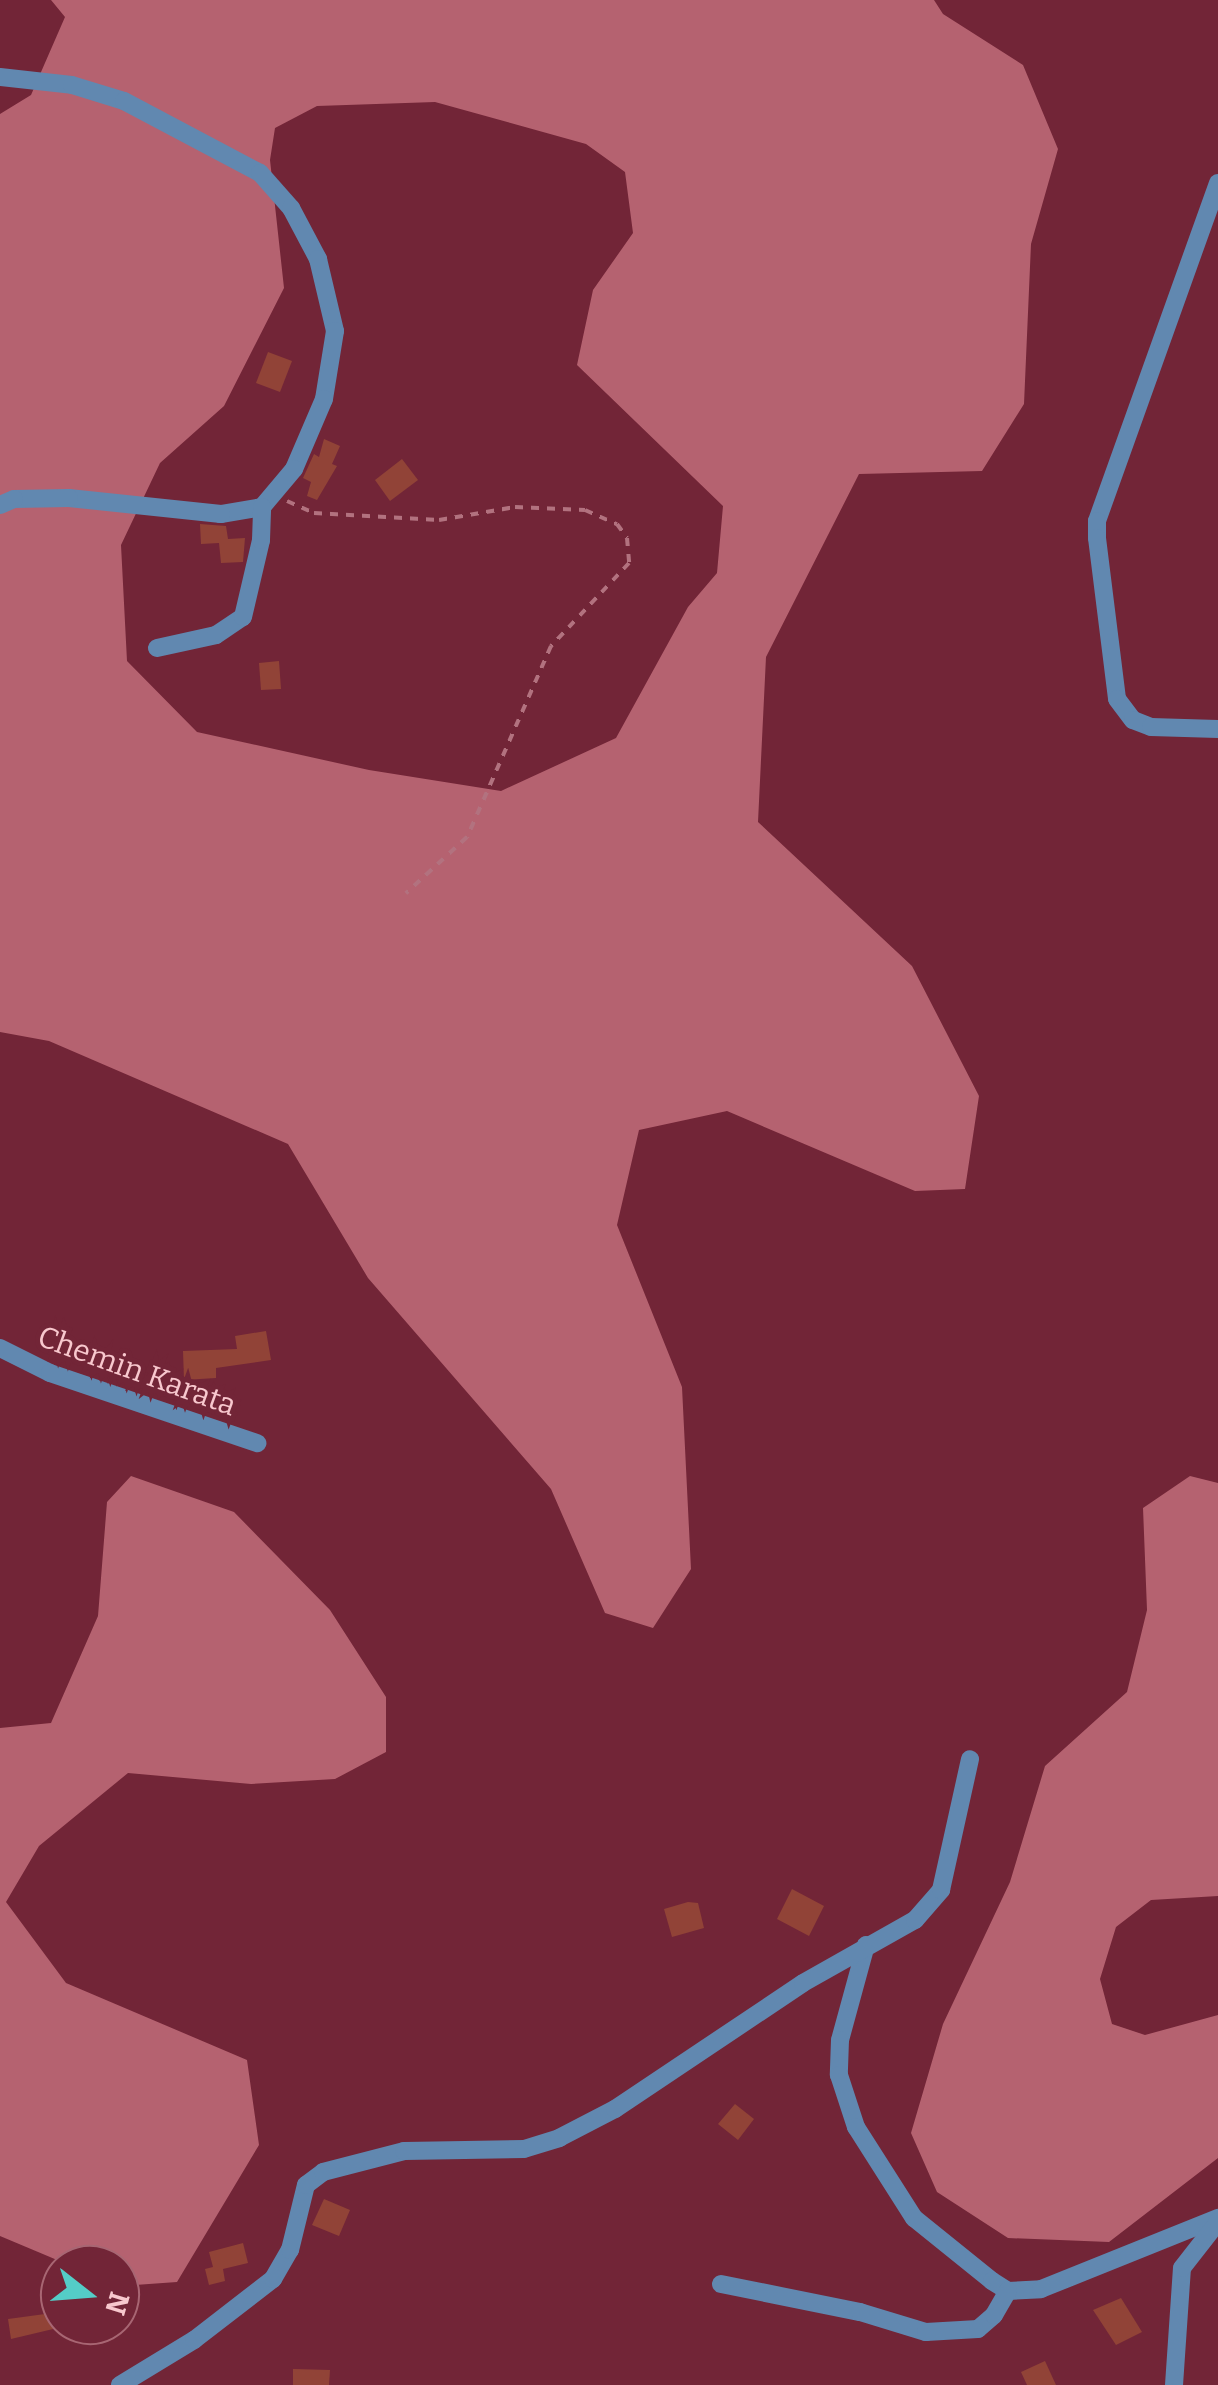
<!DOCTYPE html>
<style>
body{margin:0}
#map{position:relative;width:1218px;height:2385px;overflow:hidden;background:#722537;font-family:Bitter,serif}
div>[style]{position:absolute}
.forest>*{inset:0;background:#b56270}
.building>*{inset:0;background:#914337}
.path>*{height:4px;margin-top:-2px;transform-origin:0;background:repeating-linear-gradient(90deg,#b2727f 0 8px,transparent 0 16px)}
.street>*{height:18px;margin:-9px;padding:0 9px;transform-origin:9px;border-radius:9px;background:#6188b0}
span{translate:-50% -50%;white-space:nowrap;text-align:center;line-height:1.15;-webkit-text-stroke:10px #722537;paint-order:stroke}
.street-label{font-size:30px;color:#f8c8ce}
.north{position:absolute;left:40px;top:2245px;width:100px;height:100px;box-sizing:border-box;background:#722537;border:2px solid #a86673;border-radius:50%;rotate:107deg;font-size:28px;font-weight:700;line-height:40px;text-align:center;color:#f8c8ce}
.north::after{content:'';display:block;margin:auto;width:35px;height:45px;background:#54cdc7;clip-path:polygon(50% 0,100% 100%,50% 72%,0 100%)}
</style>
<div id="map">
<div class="forest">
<i style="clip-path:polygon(evenodd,51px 0,934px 0,943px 14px,1023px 65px,1058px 149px,1031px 244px,1024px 404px,982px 471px,859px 474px,766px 657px,758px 822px,912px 966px,979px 1096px,965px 1189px,915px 1191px,727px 1111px,639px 1130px,617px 1225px,682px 1387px,691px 1569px,653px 1628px,605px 1613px,551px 1489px,368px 1278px,288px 1144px,49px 1041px,0 1032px,0 114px,31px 95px,65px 17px,51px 0,435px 102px,586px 144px,625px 172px,633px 233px,593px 290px,577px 365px,723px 506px,717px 573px,688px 607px,616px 738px,501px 791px,369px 770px,197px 732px,127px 661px,121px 545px,160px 463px,224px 406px,284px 288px,270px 160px,275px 128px,317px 106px,435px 102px)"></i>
<i style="clip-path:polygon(131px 1476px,234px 1512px,330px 1610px,386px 1697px,386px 1752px,335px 1779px,251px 1784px,128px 1773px,39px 1846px,6px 1902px,66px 1983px,247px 2060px,259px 2145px,177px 2282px,121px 2286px,120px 2265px,69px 2265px,0 2236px,0 1728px,51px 1723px,98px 1616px,107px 1502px)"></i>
<i style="clip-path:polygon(1190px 1476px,1218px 1483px,1218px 1896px,1151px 1900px,1116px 1927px,1100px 1979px,1112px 2024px,1145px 2035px,1218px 2015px,1218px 2158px,1109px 2242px,1008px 2238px,937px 2192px,911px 2133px,943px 2024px,1010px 1882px,1045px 1766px,1127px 1692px,1147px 1610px,1143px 1508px)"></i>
</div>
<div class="building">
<i style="clip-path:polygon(268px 352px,292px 361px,280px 392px,256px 383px)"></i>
<i style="clip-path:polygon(324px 439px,340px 446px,332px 464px,337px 466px,317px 500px,307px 496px,311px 482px,303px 478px,314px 454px,319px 457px)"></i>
<i style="clip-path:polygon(402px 459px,418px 480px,390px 501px,375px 480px)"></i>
<i style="clip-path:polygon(200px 524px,226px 526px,228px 539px,245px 538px,243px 562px,221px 563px,219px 543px,201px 544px)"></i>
<i style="clip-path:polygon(279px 661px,281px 689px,261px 690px,259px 663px)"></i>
<i style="clip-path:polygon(266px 1331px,271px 1360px,216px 1368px,216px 1378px,184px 1380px,183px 1351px,237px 1349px,235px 1336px)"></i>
<i style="clip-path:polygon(792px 1889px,824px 1906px,809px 1936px,777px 1919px)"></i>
<i style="clip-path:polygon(688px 1902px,698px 1903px,704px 1928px,672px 1937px,664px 1909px)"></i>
<i style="clip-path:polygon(735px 2104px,754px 2119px,738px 2140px,718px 2124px)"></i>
<i style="clip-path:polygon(324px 2199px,350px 2210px,339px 2236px,312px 2225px)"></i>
<i style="clip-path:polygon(243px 2243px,248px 2263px,223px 2269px,225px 2281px,209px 2285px,205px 2269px,213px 2267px,209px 2252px)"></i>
<i style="clip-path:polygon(1121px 2298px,1142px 2332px,1116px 2345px,1093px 2310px)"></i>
<i style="clip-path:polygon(60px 2312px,60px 2325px,70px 2325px,11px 2339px,8px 2319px)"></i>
<i style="clip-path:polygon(1045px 2361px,1056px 2385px,1027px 2385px,1021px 2372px)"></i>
<i style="clip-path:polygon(293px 2369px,330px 2370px,329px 2385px,293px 2385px)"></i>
</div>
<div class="path">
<i style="left:287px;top:501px;width:30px;rotate:24deg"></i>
<i style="left:314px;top:513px;width:125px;rotate:3.2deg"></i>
<i style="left:439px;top:520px;width:77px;rotate:-9.7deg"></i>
<i style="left:515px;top:507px;width:70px;rotate:2.5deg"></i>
<i style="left:585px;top:510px;width:35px;rotate:24deg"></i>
<i style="left:617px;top:524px;width:17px;rotate:54deg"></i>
<i style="left:627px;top:538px;width:25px;rotate:85deg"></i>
<i style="left:629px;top:563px;width:114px;rotate:133.2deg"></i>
<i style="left:551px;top:646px;width:209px;rotate:113.7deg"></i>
<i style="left:467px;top:837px;width:83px;rotate:137.4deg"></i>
</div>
<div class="street">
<i style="left:0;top:77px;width:72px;rotate:6.3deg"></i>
<i style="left:72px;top:85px;width:54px;rotate:17.1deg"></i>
<i style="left:124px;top:101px;width:154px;rotate:27.9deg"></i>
<i style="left:260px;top:173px;width:47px;rotate:48.5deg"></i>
<i style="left:291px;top:208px;width:58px;rotate:62.1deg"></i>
<i style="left:318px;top:259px;width:74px;rotate:76.7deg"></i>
<i style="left:335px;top:331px;width:69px;rotate:99.2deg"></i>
<i style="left:324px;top:399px;width:76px;rotate:113.2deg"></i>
<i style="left:294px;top:469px;width:50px;rotate:130.1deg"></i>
<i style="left:262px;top:507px;width:42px;rotate:170.3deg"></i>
<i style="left:221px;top:514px;width:153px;rotate:-174deg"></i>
<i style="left:69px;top:498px;width:55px;rotate:179deg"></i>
<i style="left:14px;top:499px;width:15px;rotate:157deg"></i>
<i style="left:1218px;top:183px;width:359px;rotate:109.7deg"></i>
<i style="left:1097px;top:521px;width:17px;rotate:90deg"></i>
<i style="left:1097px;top:538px;width:162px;rotate:82.9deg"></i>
<i style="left:1117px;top:699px;width:26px;rotate:53deg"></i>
<i style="left:1133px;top:720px;width:19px;rotate:21deg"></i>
<i style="left:1151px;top:727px;width:67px;rotate:1.7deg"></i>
<i style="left:157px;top:648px;width:60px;rotate:-12.4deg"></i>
<i style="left:216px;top:635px;width:32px;rotate:-34deg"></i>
<i style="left:243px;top:617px;width:79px;rotate:-76.8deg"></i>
<i style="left:261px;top:540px;width:33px;rotate:-88deg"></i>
<i style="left:0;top:1348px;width:56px;rotate:26.6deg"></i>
<i style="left:50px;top:1373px;width:219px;rotate:18.7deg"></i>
<i style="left:866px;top:1945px;width:98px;rotate:105.3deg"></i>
<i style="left:840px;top:2040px;width:35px;rotate:92deg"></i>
<i style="left:839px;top:2075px;width:55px;rotate:71.9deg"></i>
<i style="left:856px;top:2127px;width:108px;rotate:57.5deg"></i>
<i style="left:914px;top:2218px;width:100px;rotate:38.9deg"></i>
<i style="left:992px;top:2281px;width:19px;rotate:32deg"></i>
<i style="left:1008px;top:2291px;width:33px;rotate:-3deg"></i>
<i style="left:1041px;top:2289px;width:191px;rotate:-21.9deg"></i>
<i style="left:721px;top:2284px;width:142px;rotate:11.4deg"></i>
<i style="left:860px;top:2312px;width:69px;rotate:16.9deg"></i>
<i style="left:926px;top:2332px;width:52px;rotate:-3.3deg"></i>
<i style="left:978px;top:2329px;width:21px;rotate:-41deg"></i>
<i style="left:994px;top:2315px;width:28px;rotate:-60deg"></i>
<i style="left:120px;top:2385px;width:87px;rotate:-31.3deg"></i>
<i style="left:194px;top:2340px;width:100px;rotate:-37.7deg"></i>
<i style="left:273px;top:2279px;width:34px;rotate:-60deg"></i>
<i style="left:290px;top:2250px;width:67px;rotate:-76.2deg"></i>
<i style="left:306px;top:2185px;width:21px;rotate:-37deg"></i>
<i style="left:323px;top:2172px;width:84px;rotate:-14.5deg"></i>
<i style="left:404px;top:2151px;width:120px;rotate:-1deg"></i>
<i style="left:524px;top:2149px;width:37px;rotate:-17deg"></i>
<i style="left:559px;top:2138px;width:63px;rotate:-27.4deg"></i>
<i style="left:615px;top:2109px;width:226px;rotate:-33.8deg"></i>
<i style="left:803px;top:1983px;width:129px;rotate:-29.4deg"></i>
<i style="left:915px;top:1920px;width:40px;rotate:-49deg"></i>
<i style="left:941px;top:1890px;width:134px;rotate:-77.5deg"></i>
<i style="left:1174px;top:2385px;width:117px;rotate:-86.1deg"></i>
<i style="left:1182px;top:2268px;width:58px;rotate:-52deg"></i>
</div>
<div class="street-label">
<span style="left:137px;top:1371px;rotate:20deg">Chemin Karata</span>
</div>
<div class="north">N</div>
</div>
